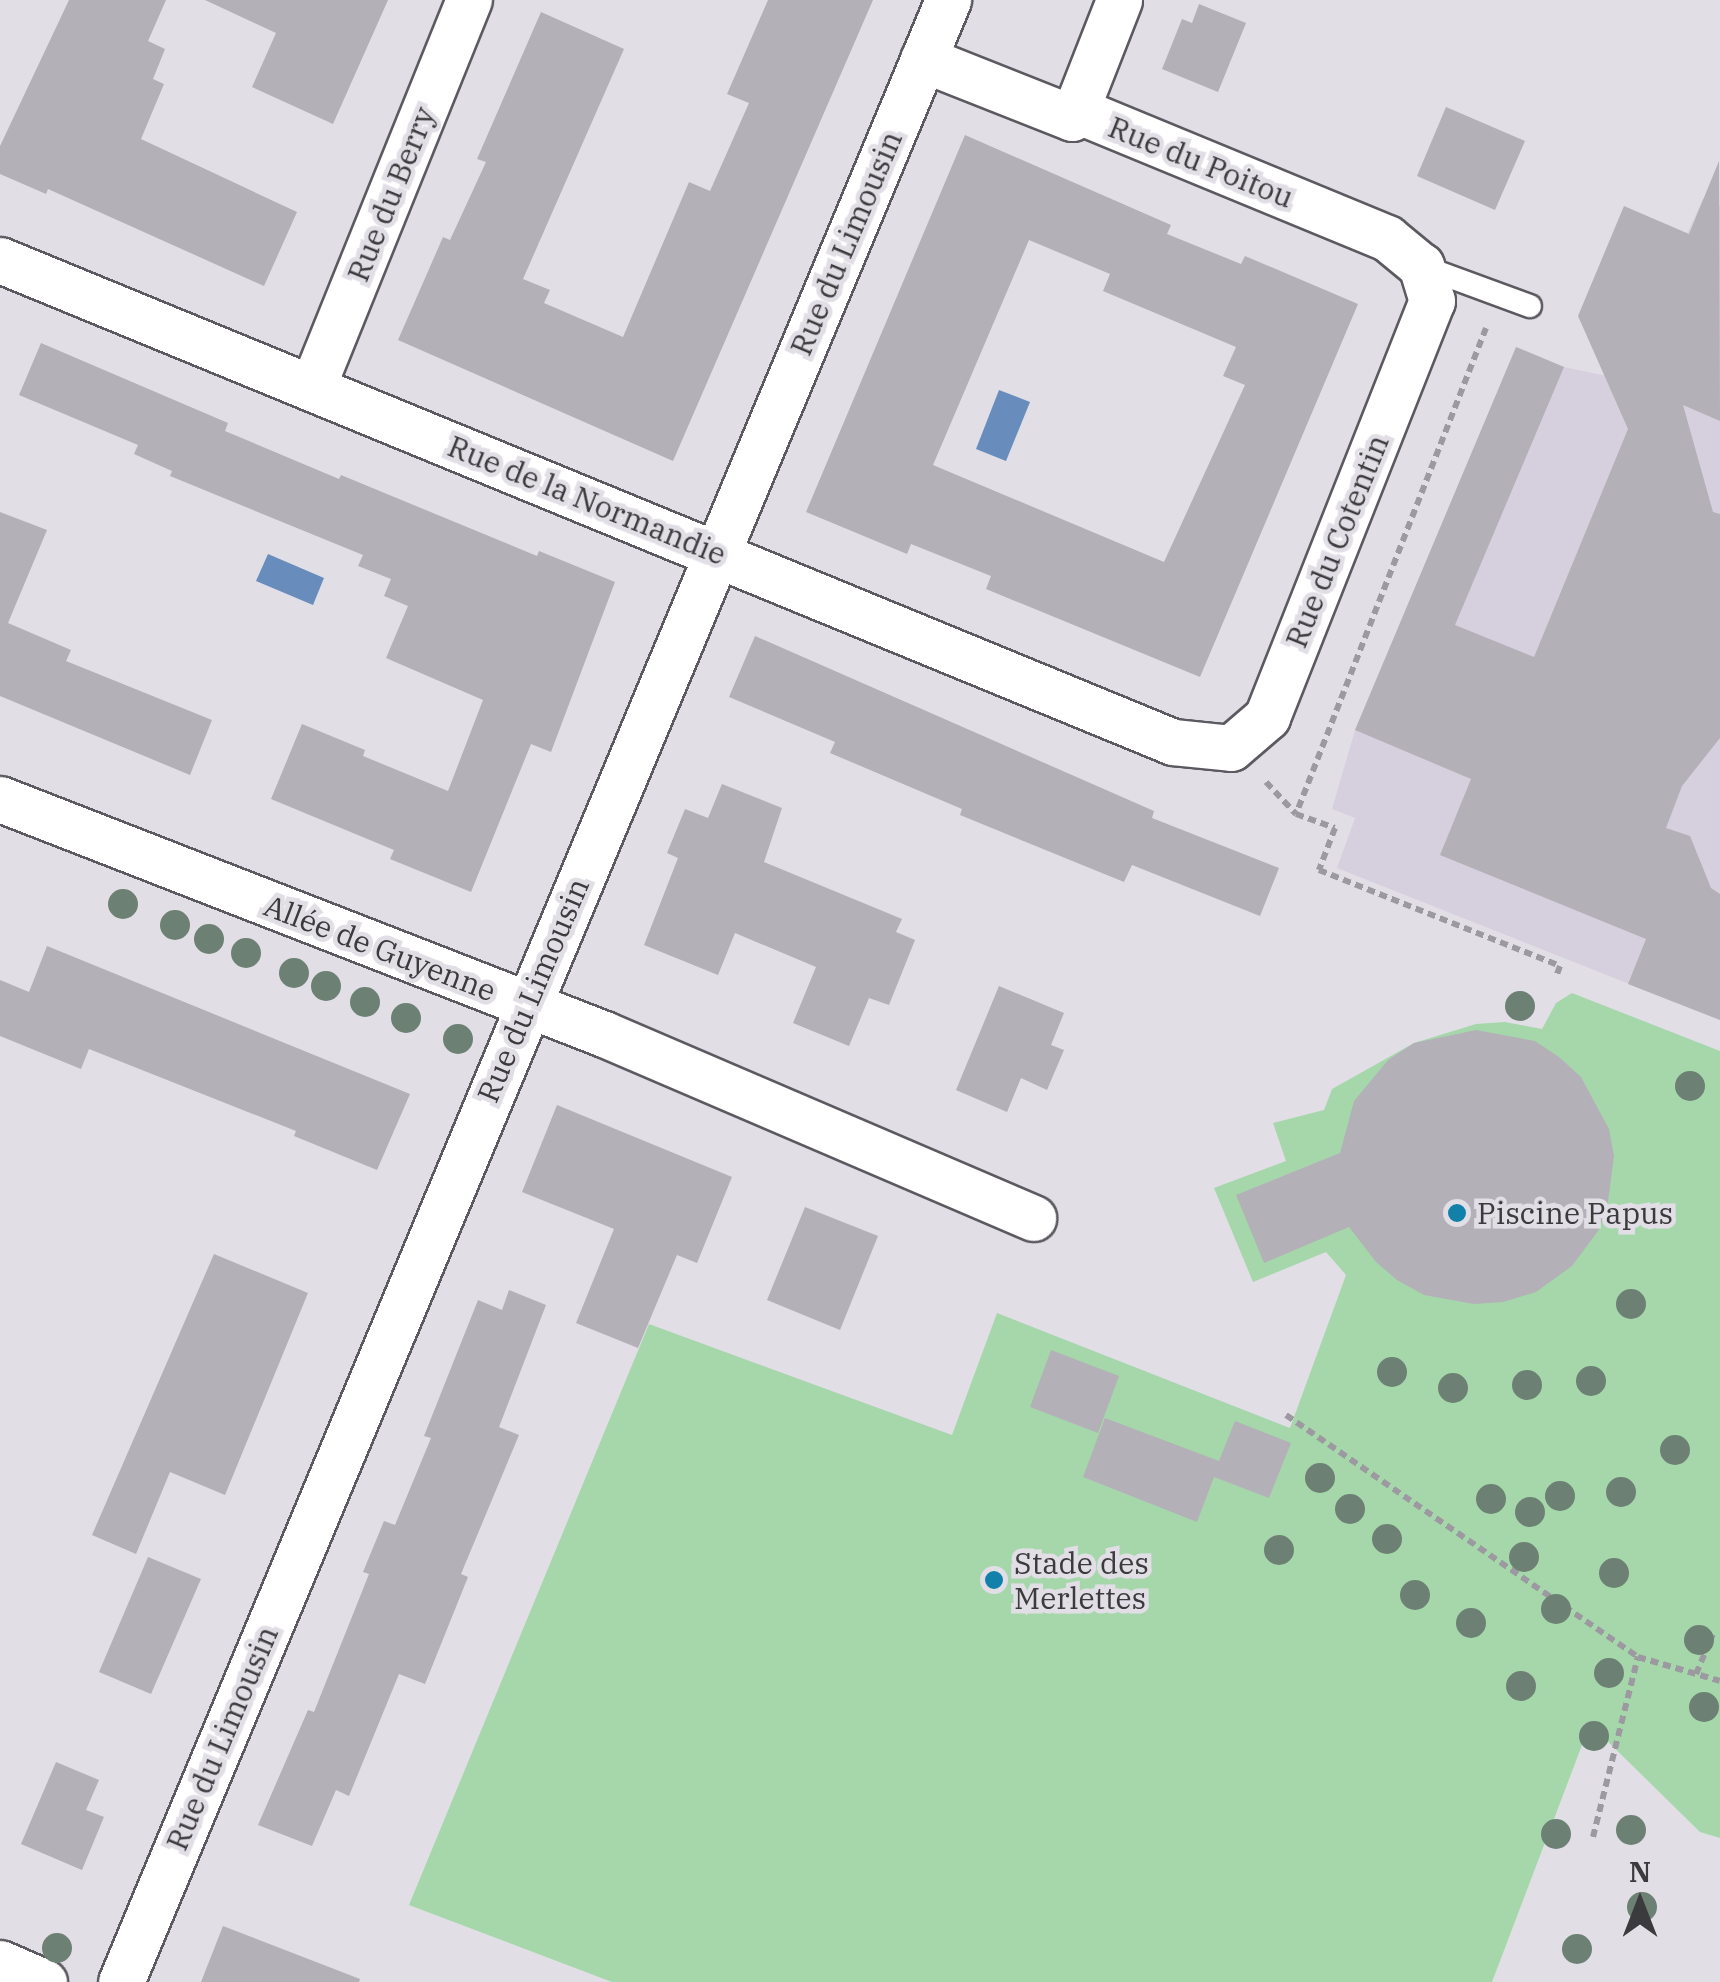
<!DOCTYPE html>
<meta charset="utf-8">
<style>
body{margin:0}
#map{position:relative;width:1720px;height:1982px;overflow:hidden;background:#e1dee6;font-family:"IBM Plex Serif",serif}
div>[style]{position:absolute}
.built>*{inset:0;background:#d6d0de}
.green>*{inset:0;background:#a6d7ab}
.water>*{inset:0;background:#688dbd}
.building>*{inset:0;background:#b3b0b7}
.path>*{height:6px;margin-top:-3px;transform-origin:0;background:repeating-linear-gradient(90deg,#9c9aa0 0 8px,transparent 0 13px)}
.roads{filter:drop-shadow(2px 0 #5c5a60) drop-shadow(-2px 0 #5c5a60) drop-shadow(0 2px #5c5a60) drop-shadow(0 -2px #5c5a60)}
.service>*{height:22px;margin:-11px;padding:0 11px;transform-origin:11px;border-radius:11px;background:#fff}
.minor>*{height:45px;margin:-22.5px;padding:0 22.5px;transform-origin:22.5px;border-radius:22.5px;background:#fff}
.trees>*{width:30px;height:30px;margin:-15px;border-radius:50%;background:#6c8073}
.dots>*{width:28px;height:28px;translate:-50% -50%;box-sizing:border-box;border:5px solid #e1dee6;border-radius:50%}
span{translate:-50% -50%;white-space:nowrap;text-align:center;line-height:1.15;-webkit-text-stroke:9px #e1dee6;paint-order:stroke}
.street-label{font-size:30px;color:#3b3a3d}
.poi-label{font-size:30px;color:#3b3a3d}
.left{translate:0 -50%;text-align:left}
.north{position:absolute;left:1590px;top:1852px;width:100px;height:100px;-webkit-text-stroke:8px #e1dee6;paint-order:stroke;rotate:0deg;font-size:28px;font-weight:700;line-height:40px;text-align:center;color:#3b3a3d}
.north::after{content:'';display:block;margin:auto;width:35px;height:45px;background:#3b3a3d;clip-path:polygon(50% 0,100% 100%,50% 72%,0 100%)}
</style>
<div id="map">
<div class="built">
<i style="clip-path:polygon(1703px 199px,1720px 206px,1720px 1020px,1337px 868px,1355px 818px,1332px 809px,1355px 730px,1517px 347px,1564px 367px,1621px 379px)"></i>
</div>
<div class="green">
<i style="clip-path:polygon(1572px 993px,1720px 1051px,1720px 1838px,1700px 1832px,1590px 1724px,1492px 1982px,612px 1982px,409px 1905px,649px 1324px,952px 1435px,997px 1313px,1290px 1428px,1346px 1275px,1326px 1252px,1253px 1282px,1214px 1188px,1286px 1161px,1273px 1123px,1324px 1110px,1332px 1089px,1414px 1043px,1476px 1024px,1505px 1022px,1542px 1029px,1556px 1003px)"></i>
</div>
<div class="water">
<i style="clip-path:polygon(999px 390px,1030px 402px,1006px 461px,976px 449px)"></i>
<i style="clip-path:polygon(268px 554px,324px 578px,313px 605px,256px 581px)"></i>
</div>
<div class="building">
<i style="clip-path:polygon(69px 0,166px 0,148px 41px,165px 49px,153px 79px,164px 84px,141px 139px,297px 212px,264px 286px,48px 189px,46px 194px,0 174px,0 146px)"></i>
<i style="clip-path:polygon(205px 0,388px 0,333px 124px,252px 87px,276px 33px)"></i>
<i style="clip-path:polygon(768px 0,873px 0,673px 461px,398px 340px,443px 237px,450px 240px,486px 162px,477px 159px,541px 12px,624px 49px,523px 279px,550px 290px,544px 303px,623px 337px,689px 182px,710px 191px,749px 103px,727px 94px)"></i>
<i style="clip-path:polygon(1199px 4px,1246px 23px,1218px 92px,1162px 69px,1182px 19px,1192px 23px)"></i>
<i style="clip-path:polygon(1446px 107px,1525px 141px,1495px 210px,1417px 176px)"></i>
<i style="clip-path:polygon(evenodd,965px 135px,1171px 225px,1167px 234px,1241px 264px,1245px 256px,1358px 304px,1200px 677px,986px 589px,991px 576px,911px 544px,907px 554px,806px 512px,965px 135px,1029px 240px,1110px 274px,1103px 291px,1236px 347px,1223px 376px,1245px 385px,1164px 562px,933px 465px,1029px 240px)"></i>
<i style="clip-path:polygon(1719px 161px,1720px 421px,1683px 405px,1713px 512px,1720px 514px,1720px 738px,1682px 786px,1666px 828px,1690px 836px,1711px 888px,1720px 894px,1720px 1020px,1628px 984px,1646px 939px,1440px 855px,1471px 779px,1355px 730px,1516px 347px,1564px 367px,1455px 625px,1534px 657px,1628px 429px,1578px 316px,1624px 206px,1689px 234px)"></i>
<i style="clip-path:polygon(41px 343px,228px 423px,225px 431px,339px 479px,341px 475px,537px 556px,539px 551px,615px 582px,551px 752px,531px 744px,471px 892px,390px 859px,394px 850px,271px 799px,302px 724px,365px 750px,363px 756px,448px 791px,483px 700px,386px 658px,408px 606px,384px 596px,391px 579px,358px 566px,363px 555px,170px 476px,172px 471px,134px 454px,138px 445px,19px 395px)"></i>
<i style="clip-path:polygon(0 512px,47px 530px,8px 623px,71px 650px,66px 661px,212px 720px,190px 775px,0 696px)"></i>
<i style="clip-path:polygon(755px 636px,1154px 811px,1152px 818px,1279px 868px,1260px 916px,1132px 865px,1124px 882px,960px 815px,962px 809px,830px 753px,835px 742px,729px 697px)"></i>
<i style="clip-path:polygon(722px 784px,782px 808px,764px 862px,902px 919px,896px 932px,915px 940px,889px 1005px,869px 998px,849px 1046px,793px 1023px,816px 967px,735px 933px,718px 975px,644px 945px,678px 858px,667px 853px,685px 809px,708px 818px)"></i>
<i style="clip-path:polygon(47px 946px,410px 1094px,377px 1170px,294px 1136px,296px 1131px,89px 1049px,81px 1069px,0 1036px,0 980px,29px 992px)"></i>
<i style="clip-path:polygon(999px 986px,1064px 1013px,1051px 1045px,1064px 1050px,1047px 1090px,1021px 1078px,1007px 1112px,956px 1090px)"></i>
<i style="clip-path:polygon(1476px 1030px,1535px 1041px,1559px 1057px,1581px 1077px,1609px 1129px,1614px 1156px,1607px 1209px,1598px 1231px,1572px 1266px,1536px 1292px,1503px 1302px,1474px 1304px,1424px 1295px,1397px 1280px,1376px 1262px,1349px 1227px,1264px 1263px,1236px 1195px,1340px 1153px,1354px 1101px,1388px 1060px,1414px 1043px)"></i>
<i style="clip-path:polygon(557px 1105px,732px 1177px,697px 1263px,677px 1255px,638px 1348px,576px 1323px,614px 1229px,522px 1192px)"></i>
<i style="clip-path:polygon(805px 1207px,878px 1236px,840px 1330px,767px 1300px)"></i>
<i style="clip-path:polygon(214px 1254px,308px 1293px,225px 1495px,170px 1472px,136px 1554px,92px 1535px)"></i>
<i style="clip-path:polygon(509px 1290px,546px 1305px,499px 1427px,519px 1435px,461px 1574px,468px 1577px,425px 1684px,399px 1674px,349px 1796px,336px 1790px,312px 1846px,258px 1825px,308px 1710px,314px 1712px,369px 1574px,363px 1572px,384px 1521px,395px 1525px,431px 1438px,424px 1436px,478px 1300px,502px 1310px)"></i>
<i style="clip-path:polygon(1051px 1350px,1119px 1376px,1098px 1433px,1030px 1407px)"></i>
<i style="clip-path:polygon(1105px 1418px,1219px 1461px,1235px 1421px,1291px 1443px,1269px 1498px,1214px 1477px,1197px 1522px,1083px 1477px)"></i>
<i style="clip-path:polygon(148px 1557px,201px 1579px,151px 1694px,99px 1672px)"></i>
<i style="clip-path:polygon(56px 1762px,99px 1780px,86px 1810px,104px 1817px,82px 1870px,21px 1844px)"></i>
<i style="clip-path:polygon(223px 1926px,360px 1979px,359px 1982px,201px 1982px)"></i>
</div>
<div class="path">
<i style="left:1486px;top:328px;width:522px;rotate:111.35deg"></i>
<i style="left:1296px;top:814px;width:41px;rotate:19.7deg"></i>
<i style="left:1335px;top:828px;width:45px;rotate:110.9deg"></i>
<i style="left:1319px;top:870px;width:259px;rotate:21.7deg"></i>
<i style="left:1560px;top:966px;width:12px;rotate:110deg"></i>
<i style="left:1266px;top:782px;width:44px;rotate:46.8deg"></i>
<i style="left:1286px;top:1415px;width:427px;rotate:34.5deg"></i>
<i style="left:1638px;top:1657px;width:85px;rotate:16.3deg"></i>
<i style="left:1696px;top:1674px;width:43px;rotate:-67deg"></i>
<i style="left:1593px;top:1837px;width:186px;rotate:-76deg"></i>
</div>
<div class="roads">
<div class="service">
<i style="left:1421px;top:266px;width:116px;rotate:20.2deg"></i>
</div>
<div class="minor">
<i style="left:923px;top:59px;width:160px;rotate:21.6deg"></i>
<i style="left:1072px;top:118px;width:9px;rotate:-63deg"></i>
<i style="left:1076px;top:110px;width:118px;rotate:-68.6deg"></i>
<i style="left:0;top:260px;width:1268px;rotate:22.34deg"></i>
<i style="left:1173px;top:742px;width:58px;rotate:5.9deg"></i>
<i style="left:1231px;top:748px;width:48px;rotate:-40.7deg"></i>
<i style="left:1267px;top:717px;width:448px;rotate:-68.4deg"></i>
<i style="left:1432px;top:301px;width:37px;rotate:-107deg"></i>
<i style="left:1421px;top:266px;width:44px;rotate:-140.5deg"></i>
<i style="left:1387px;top:238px;width:336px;rotate:-157.6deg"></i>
<i style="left:312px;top:388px;width:419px;rotate:-68deg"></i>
<i style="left:0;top:799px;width:648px;rotate:21.26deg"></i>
<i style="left:604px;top:1034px;width:467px;rotate:23.2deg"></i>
<i style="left:0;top:1963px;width:48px;rotate:23.4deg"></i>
<i style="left:121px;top:1982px;width:2148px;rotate:-67.35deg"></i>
</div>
</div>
<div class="trees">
<i style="left:123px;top:904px"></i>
<i style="left:175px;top:925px"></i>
<i style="left:209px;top:939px"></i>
<i style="left:246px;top:953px"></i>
<i style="left:294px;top:973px"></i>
<i style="left:326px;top:986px"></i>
<i style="left:365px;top:1002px"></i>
<i style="left:1520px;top:1006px"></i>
<i style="left:406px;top:1018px"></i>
<i style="left:458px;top:1039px"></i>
<i style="left:1690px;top:1086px"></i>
<i style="left:1631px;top:1304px"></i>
<i style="left:1392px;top:1372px"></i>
<i style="left:1591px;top:1381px"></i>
<i style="left:1527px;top:1385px"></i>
<i style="left:1453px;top:1388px"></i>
<i style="left:1675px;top:1450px"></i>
<i style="left:1320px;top:1478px"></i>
<i style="left:1621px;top:1492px"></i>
<i style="left:1560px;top:1496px"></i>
<i style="left:1491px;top:1499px"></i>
<i style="left:1350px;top:1509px"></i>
<i style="left:1530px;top:1512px"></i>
<i style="left:1387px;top:1539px"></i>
<i style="left:1279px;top:1550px"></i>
<i style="left:1524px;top:1557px"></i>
<i style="left:1614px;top:1573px"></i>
<i style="left:1415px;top:1595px"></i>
<i style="left:1556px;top:1609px"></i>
<i style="left:1471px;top:1623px"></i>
<i style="left:1699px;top:1640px"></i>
<i style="left:1609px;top:1673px"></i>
<i style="left:1521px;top:1686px"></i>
<i style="left:1704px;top:1707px"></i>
<i style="left:1594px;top:1736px"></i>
<i style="left:1631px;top:1830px"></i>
<i style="left:1556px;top:1834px"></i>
<i style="left:1642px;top:1907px"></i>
<i style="left:57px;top:1948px"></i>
<i style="left:1577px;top:1949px"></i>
</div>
<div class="dots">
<i style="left:1457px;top:1213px;background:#1281a9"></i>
<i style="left:994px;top:1580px;background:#1281a9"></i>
</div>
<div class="street-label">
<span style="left:1201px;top:162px;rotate:22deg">Rue du Poitou</span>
<span style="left:391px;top:194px;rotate:-68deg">Rue du Berry</span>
<span style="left:846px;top:243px;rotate:-67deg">Rue du Limousin</span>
<span style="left:587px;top:500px;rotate:22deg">Rue de la Normandie</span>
<span style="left:1337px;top:541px;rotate:-68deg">Rue du Cotentin</span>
<span style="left:380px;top:948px;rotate:21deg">Allée de Guyenne</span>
<span style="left:533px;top:990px;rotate:-67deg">Rue du Limousin</span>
<span style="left:222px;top:1738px;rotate:-67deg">Rue du Limousin</span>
</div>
<div class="poi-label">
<span class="left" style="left:1477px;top:1213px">Piscine Papus</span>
<span class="left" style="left:1014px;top:1580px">Stade des<br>Merlettes</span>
</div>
<div class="north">N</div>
</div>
